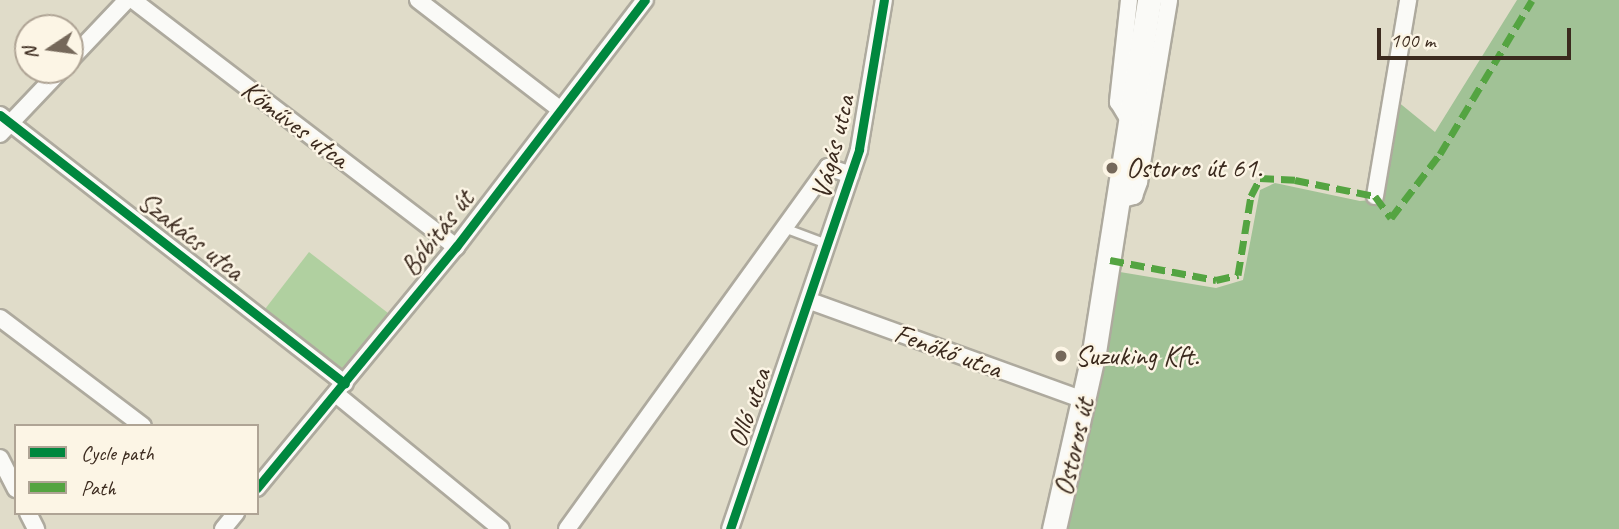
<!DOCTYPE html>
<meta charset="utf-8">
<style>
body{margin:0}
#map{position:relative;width:1619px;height:529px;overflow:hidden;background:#e0dcc9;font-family:Caveat,sans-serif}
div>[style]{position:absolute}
.green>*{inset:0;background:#b0d0a0}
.forest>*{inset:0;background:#a1c296}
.roads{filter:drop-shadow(2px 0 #aeaa9e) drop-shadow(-2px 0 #aeaa9e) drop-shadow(0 2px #aeaa9e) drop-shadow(0 -2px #aeaa9e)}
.service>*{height:8px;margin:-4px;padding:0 4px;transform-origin:4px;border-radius:4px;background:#fafaf7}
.minor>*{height:16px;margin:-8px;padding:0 8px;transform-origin:8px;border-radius:8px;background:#fafaf7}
.secondary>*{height:23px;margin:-11.5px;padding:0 11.5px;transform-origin:11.5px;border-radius:11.5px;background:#fafaf7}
.quiet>*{height:7px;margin-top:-3.5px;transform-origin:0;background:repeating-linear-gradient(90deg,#54a441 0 14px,transparent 0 21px)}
.cycleway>*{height:9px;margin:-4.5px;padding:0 4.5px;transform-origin:4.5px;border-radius:4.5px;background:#00873e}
.dots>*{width:19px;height:19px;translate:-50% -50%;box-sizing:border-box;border:4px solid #fcf5e5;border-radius:50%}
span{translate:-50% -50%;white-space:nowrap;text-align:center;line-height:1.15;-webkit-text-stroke:5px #fcf5e5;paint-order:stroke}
.street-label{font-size:28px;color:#3b2a1e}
.poi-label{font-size:28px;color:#3b2a1e}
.left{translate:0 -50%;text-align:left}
.legend{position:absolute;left:14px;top:424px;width:245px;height:91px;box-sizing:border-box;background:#fcf5e5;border:2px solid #afa495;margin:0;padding:9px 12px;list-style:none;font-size:21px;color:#3b2a1e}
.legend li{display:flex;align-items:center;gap:14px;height:35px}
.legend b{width:35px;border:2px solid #afa495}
.north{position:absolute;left:14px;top:14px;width:70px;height:70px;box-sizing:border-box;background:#fcf5e5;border:2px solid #afa495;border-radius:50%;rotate:257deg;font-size:19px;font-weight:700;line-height:28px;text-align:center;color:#3b2a1e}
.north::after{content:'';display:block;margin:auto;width:24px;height:32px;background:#75685a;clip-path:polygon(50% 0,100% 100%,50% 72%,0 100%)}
.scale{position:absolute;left:1377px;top:28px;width:194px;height:32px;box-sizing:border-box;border:4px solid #3b2a1e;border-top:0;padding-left:9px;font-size:21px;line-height:24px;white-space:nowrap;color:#3b2a1e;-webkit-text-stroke:5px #fcf5e5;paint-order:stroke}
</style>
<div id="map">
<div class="green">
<i style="clip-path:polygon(309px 252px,388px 313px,341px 374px,262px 313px)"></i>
</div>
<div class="forest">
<i style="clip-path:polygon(1517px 0,1619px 0,1619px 529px,1055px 529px,1114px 271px,1216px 288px,1243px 280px,1260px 190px,1275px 183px,1360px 201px,1383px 199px,1397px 101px,1435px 132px)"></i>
</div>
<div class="roads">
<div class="service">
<i style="left:784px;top:228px;width:46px;rotate:20.4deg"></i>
</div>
<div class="minor">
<i style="left:133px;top:0;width:407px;rotate:37.4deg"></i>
<i style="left:418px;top:0;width:180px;rotate:37.6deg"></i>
<i style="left:1129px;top:0;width:103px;rotate:96.2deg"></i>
<i style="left:1118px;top:102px;width:23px;rotate:59deg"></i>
<i style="left:70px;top:60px;width:83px;rotate:-46.5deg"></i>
<i style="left:0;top:115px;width:437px;rotate:37.9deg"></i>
<i style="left:0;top:134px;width:88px;rotate:-46.4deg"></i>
<i style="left:1375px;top:196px;width:199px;rotate:-80.4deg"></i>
<i style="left:1119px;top:200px;width:16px;rotate:-15deg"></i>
<i style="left:1134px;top:196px;width:15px;rotate:-70deg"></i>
<i style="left:1139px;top:182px;width:184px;rotate:-80.6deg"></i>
<i style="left:810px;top:301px;width:294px;rotate:19.9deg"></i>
<i style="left:0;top:318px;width:179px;rotate:37.1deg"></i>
<i style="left:336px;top:394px;width:213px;rotate:39.3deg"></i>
<i style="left:0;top:458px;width:35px;rotate:63deg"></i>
<i style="left:257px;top:488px;width:313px;rotate:-50.5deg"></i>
<i style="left:456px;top:247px;width:311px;rotate:-52.6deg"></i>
<i style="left:28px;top:513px;width:18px;rotate:63deg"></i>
<i style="left:223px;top:529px;width:21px;rotate:-51deg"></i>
<i style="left:567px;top:529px;width:446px;rotate:-54.2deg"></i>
<i style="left:828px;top:167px;width:24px;rotate:19deg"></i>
<i style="left:730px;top:529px;width:401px;rotate:-71.2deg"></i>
<i style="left:859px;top:149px;width:151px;rotate:-80.5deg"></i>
</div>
<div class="secondary">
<i style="left:1054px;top:529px;width:181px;rotate:-77.3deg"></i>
<i style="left:1094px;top:352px;width:356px;rotate:-81.1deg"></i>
</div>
</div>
<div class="quiet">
<i style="left:1110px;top:260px;width:108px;rotate:10.7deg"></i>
<i style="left:1216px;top:280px;width:23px;rotate:-13deg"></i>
<i style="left:1238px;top:275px;width:80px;rotate:-80.7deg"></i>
<i style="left:1251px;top:196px;width:20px;rotate:-63deg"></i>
<i style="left:1260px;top:178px;width:35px;rotate:3deg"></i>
<i style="left:1295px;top:180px;width:82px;rotate:11.3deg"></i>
<i style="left:1375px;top:196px;width:27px;rotate:54deg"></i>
<i style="left:1391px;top:218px;width:81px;rotate:-52.6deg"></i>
<i style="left:1440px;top:154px;width:179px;rotate:-59.1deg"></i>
</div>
<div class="cycleway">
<i style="left:0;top:115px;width:437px;rotate:37.9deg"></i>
<i style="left:257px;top:488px;width:313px;rotate:-50.5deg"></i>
<i style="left:456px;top:247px;width:311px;rotate:-52.6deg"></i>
<i style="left:730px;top:529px;width:401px;rotate:-71.2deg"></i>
<i style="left:859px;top:149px;width:151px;rotate:-80.5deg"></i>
</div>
<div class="dots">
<i style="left:1112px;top:168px;background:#75685a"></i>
<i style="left:1061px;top:356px;background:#75685a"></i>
</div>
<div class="street-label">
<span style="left:295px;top:124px;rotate:37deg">Kőműves utca</span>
<span style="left:833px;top:147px;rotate:-76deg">Vágás utca</span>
<span style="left:437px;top:233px;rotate:-52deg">Bóbitás út</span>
<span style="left:191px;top:236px;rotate:38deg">Szakács utca</span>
<span style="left:948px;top:351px;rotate:20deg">Fenőkő utca</span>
<span style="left:749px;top:408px;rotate:-71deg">Olló utca</span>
<span style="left:1074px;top:447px;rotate:-77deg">Ostoros út</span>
</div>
<div class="poi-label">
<span class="left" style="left:1126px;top:168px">Ostoros út 61.</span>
<span class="left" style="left:1075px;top:356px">Suzuking Kft.</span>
</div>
<ul class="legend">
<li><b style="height:9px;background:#00873e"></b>Cycle path</li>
<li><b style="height:9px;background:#54a441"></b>Path</li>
</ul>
<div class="north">N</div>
<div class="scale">100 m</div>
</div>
